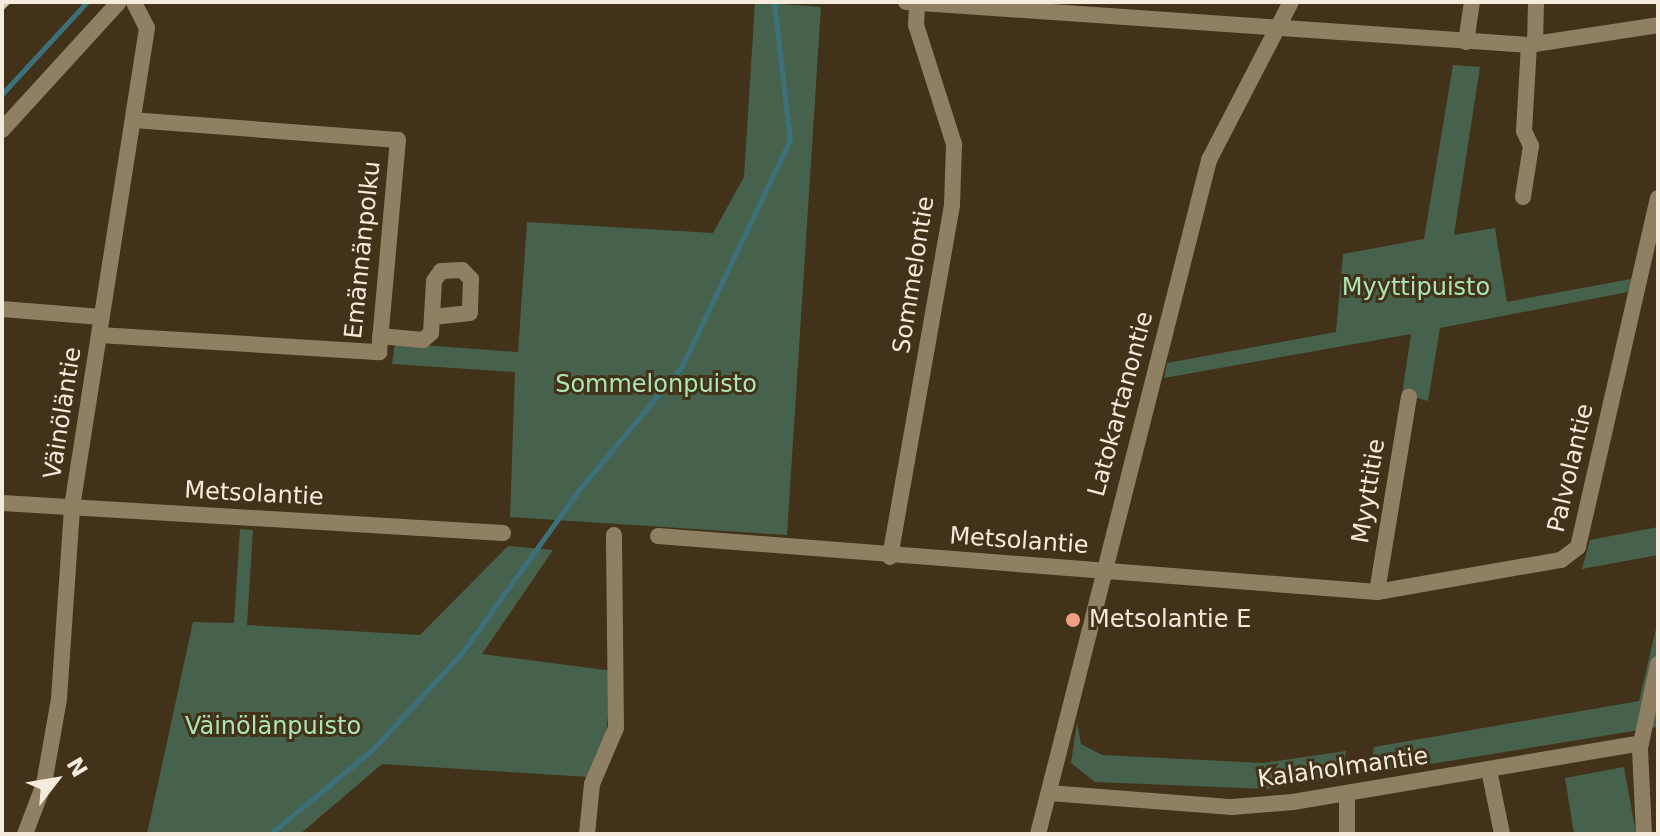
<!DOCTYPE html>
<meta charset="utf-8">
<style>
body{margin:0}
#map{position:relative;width:1660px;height:836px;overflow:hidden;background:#413219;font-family:"DejaVu Sans",sans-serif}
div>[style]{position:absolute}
.green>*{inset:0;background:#47624c}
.stream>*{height:5px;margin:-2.5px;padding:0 2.5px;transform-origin:2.5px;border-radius:2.5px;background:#3c717c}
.minor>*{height:16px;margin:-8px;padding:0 8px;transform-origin:8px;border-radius:8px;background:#8f7f63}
.rail>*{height:5px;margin:-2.5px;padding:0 2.5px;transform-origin:2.5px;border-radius:2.5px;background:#ccc2b1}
.dots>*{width:22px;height:22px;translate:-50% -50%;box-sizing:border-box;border:4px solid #413219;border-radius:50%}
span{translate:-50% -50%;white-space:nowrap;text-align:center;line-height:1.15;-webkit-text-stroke:6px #413219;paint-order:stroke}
.street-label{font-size:24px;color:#f4ebdc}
.park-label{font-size:24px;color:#ace5b5}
.poi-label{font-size:24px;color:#f4ebdc}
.left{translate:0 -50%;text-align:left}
.frame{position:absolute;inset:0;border:4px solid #f4ebdc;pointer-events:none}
.north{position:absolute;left:16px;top:740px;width:80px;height:80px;-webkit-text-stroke:6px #413219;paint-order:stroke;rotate:59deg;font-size:22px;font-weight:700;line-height:32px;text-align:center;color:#f4ebdc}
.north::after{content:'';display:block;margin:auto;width:28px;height:36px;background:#f4ebdc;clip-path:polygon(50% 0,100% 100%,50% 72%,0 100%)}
</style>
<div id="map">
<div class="green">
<i style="clip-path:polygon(755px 2px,821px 7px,787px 535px,510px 517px,515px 372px,392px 364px,395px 343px,518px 352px,527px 222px,713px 233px,744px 177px)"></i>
<i style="clip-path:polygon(1453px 65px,1480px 67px,1454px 235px,1495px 228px,1507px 302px,1631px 279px,1628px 292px,1440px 328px,1428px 401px,1402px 394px,1411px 334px,1164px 378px,1167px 363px,1336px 332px,1343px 254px,1424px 239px)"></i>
<i style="clip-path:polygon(1658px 527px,1658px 555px,1582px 569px,1590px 540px)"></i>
<i style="clip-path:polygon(240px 529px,253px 530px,247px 625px,420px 635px,508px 546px,553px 550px,482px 654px,613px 671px,606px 734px,589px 777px,382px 764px,300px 834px,147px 834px,193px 622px,234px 623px)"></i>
<i style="clip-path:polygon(1658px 620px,1658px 727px,1369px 774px,1374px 747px,1639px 701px)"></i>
<i style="clip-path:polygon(1077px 722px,1081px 744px,1102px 755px,1263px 763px,1346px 751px,1341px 778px,1267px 789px,1095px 782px,1071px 763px)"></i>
<i style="clip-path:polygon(1624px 767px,1636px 834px,1574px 834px,1565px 778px)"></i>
</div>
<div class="stream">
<i style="left:2px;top:94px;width:125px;rotate:-47.3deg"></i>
<i style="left:270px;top:834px;width:132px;rotate:-39.5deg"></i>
<i style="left:372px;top:750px;width:131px;rotate:-47.2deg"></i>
<i style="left:461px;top:654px;width:201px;rotate:-54.3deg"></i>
<i style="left:578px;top:491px;width:163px;rotate:-50.2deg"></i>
<i style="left:682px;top:366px;width:250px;rotate:-64.5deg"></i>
<i style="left:790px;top:140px;width:138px;rotate:-96.7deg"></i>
</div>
<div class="minor">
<i style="left:906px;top:2px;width:623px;rotate:3.95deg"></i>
<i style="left:1528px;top:45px;width:132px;rotate:-8.7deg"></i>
<i style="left:1466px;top:42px;width:40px;rotate:-81.5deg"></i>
<i style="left:1535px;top:44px;width:42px;rotate:-88.6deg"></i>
<i style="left:2px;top:130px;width:173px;rotate:-47.6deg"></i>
<i style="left:1523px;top:197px;width:52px;rotate:-81.1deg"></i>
<i style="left:1531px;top:146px;width:17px;rotate:-115deg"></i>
<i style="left:1524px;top:131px;width:86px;rotate:-86.7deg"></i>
<i style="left:2px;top:309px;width:99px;rotate:4.6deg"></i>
<i style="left:99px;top:335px;width:281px;rotate:3.5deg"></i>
<i style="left:379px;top:352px;width:213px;rotate:-84.9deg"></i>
<i style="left:398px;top:140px;width:265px;rotate:-175.7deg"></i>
<i style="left:380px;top:336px;width:43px;rotate:5.3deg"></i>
<i style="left:423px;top:340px;width:11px;rotate:-41deg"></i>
<i style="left:431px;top:333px;width:52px;rotate:-86.7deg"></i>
<i style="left:434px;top:281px;width:12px;rotate:-55deg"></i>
<i style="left:441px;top:271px;width:21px;rotate:-3deg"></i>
<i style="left:462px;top:270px;width:13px;rotate:45deg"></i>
<i style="left:471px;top:279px;width:34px;rotate:92deg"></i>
<i style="left:470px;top:313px;width:38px;rotate:174deg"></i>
<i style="left:2px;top:503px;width:502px;rotate:3.43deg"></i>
<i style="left:658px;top:536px;width:721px;rotate:4.45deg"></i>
<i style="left:1377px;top:592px;width:187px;rotate:-9.9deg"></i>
<i style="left:1561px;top:560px;width:21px;rotate:-37deg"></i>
<i style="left:1578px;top:547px;width:358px;rotate:-77.1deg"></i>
<i style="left:890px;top:557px;width:357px;rotate:-80deg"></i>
<i style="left:952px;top:205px;width:61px;rotate:-88.1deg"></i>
<i style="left:954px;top:144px;width:125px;rotate:-107.7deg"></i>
<i style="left:916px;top:25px;width:22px;rotate:-87deg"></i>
<i style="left:1377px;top:592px;width:198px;rotate:-80.7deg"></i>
<i style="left:1489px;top:770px;width:65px;rotate:78.5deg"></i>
<i style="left:1049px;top:793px;width:184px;rotate:4.4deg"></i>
<i style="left:1232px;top:807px;width:61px;rotate:-4.7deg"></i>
<i style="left:1293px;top:802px;width:353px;rotate:-9.6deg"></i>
<i style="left:25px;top:834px;width:53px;rotate:-69.2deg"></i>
<i style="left:44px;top:784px;width:86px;rotate:-80deg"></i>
<i style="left:59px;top:699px;width:192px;rotate:-86.1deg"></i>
<i style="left:72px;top:507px;width:485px;rotate:-81.1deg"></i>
<i style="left:147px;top:28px;width:29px;rotate:-117deg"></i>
<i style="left:587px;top:834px;width:50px;rotate:-84.3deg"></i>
<i style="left:592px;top:784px;width:61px;rotate:-66.8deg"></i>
<i style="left:616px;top:728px;width:193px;rotate:-90.6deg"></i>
<i style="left:1038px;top:834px;width:695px;rotate:-75.76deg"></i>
<i style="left:1209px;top:160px;width:178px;rotate:-62.6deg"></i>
<i style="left:1347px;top:834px;width:39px;rotate:-90deg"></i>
<i style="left:1644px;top:834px;width:86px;rotate:-92.7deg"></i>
<i style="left:1640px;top:748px;width:86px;rotate:-77.9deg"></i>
</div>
<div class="rail">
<i style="left:2px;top:7px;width:7px;rotate:-45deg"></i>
</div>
<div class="dots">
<i style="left:1073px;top:620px;background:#f3a082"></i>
</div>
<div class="street-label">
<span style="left:363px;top:250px;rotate:-84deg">Emännänpolku</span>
<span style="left:914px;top:275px;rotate:-81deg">Sommelontie</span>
<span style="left:1121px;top:404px;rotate:-75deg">Latokartanontie</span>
<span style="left:63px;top:413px;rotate:-81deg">Väinöläntie</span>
<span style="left:1571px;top:468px;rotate:-77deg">Palvolantie</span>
<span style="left:1369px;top:491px;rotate:-81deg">Myyttitie</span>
<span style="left:254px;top:494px;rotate:3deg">Metsolantie</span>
<span style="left:1019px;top:541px;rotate:4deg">Metsolantie</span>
<span style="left:1343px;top:768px;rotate:-8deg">Kalaholmantie</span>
</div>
<div class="park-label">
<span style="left:1416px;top:288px">Myyttipuisto</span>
<span style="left:656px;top:385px">Sommelonpuisto</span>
<span style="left:273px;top:727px">Väinölänpuisto</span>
</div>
<div class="poi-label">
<span class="left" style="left:1089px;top:620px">Metsolantie E</span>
</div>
<div class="frame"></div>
<div class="north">N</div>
</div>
